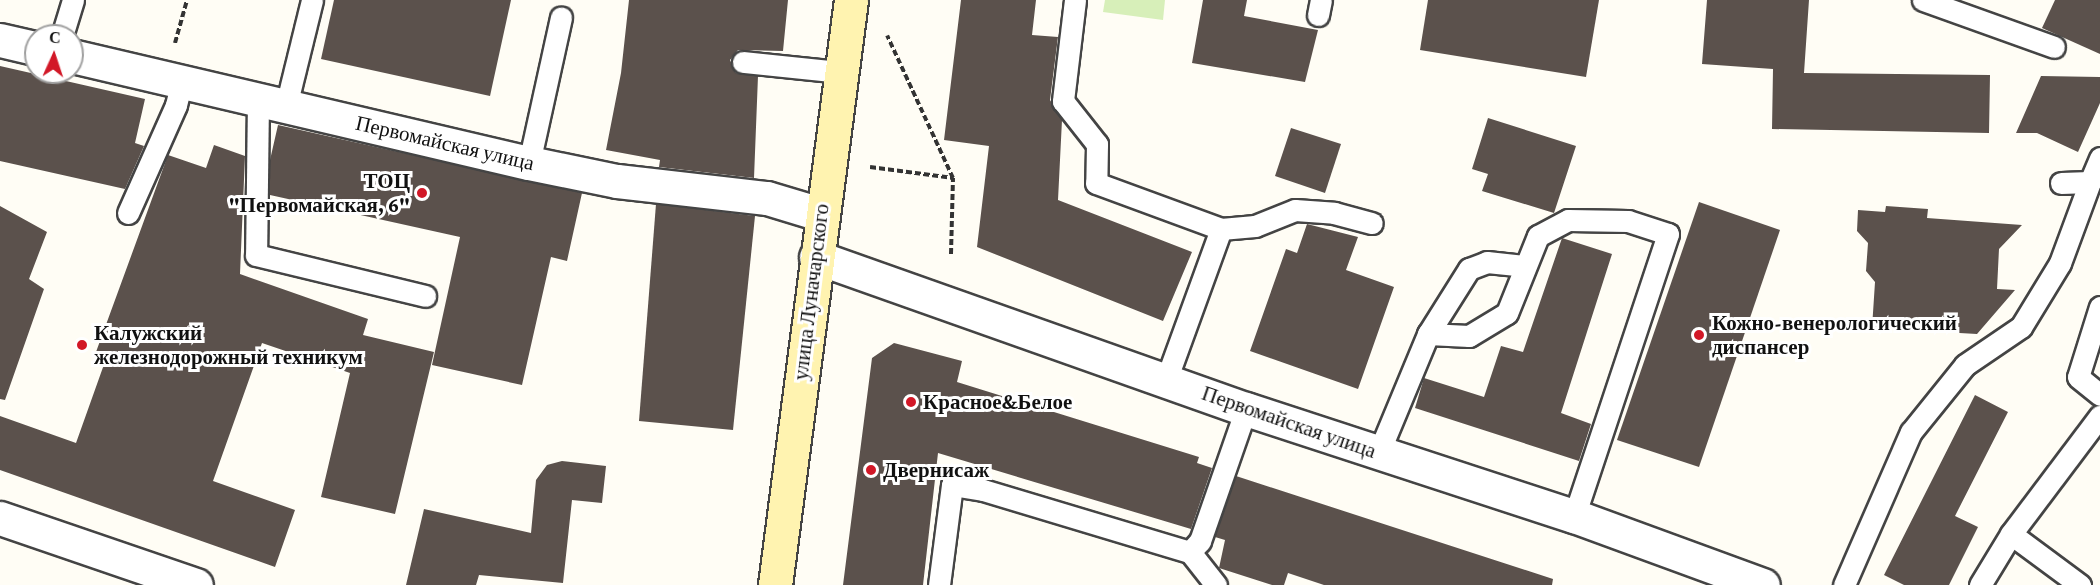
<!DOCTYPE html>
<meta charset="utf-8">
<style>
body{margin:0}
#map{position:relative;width:2100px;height:585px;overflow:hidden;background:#fffdf5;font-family:"Crimson Pro",serif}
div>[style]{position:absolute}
.green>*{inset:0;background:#d7efb9}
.building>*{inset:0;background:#5b514c}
.path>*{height:4px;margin-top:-2px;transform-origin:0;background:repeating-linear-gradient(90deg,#333 0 6px,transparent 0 9px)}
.roads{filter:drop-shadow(2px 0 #444) drop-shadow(-2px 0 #444) drop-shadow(0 2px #444) drop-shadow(0 -2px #444)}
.service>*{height:21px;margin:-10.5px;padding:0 10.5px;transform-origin:10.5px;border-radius:10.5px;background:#fff}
.minor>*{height:33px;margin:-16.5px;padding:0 16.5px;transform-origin:16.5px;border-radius:16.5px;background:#fff}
.secondary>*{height:33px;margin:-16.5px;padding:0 16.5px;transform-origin:16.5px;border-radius:16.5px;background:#fff3b0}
.dots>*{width:16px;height:16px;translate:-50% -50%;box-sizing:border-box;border:3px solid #fff;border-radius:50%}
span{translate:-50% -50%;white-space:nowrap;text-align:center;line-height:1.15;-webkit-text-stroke:6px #fff;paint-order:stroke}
.street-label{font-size:21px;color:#111}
.poi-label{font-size:21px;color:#111;font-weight:700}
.right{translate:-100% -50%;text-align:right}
.left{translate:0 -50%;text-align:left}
.north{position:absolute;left:24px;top:24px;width:60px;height:60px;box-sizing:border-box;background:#fff;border:2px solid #a0a0a0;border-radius:50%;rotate:3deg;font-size:16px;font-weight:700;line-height:24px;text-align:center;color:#111}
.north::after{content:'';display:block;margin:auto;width:21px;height:27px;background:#d21827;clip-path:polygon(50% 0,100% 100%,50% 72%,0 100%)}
</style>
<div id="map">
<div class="green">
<i style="clip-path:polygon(1105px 0,1165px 0,1163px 20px,1103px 12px)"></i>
</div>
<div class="building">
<i style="clip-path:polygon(334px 0,511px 0,490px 96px,321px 59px)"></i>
<i style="clip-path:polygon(629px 0,788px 0,783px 51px,738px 50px,730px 60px,736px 73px,758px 76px,754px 178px,659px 167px,660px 160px,606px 150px,621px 73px)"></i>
<i style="clip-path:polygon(961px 0,1036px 0,1032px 35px,1058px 37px,1050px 100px,1062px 120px,1058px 200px,1192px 252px,1163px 321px,977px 247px,989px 146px,944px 140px)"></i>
<i style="clip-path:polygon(1203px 0,1247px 0,1244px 16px,1318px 30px,1305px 82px,1192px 63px)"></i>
<i style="clip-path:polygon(1428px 0,1599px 0,1586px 77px,1420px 50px)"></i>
<i style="clip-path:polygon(1707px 0,1809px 0,1804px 73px,1990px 75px,1989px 133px,1772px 129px,1773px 69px,1702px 64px)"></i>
<i style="clip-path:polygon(2055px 0,2100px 0,2100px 54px,2042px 28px)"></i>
<i style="clip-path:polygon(0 66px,145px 99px,135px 143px,144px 146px,125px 189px,0 161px)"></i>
<i style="clip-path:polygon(2041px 76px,2100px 77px,2100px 103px,2078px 152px,2037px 133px,2016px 133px)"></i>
<i style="clip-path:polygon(1488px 118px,1576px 146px,1554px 213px,1482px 191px,1488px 174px,1472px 169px)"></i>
<i style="clip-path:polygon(278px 125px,582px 193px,567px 261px,551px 257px,522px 385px,432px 365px,460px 237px,270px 195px,270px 160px)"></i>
<i style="clip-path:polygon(1291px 128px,1341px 144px,1325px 193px,1275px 176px)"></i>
<i style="clip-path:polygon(214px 145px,245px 156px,240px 274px,368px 319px,363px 335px,434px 352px,395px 514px,321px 497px,350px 373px,262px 343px,213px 481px,295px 510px,275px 567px,0 470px,0 416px,76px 443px,107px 356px,96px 352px,168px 155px,206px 168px)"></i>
<i style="clip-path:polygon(1699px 202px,1780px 230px,1699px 467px,1617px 440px)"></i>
<i style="clip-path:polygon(656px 204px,755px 216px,733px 430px,639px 421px)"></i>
<i style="clip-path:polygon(0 206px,47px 232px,29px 279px,44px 289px,5px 400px,0 399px)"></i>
<i style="clip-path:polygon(1886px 206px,1928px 209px,1927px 218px,2022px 225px,1999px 249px,1997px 289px,2015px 290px,1977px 334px,1872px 328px,1875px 282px,1866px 271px,1868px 243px,1857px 231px,1858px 210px,1885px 212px)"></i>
<i style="clip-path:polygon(1307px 224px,1358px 237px,1346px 270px,1394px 287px,1358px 389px,1250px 351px,1286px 249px,1297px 253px)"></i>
<i style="clip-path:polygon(1562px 238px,1612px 254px,1561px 413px,1591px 424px,1579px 461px,1415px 408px,1424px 378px,1484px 397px,1501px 346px,1523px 352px)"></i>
<i style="clip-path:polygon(894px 343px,962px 361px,957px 382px,1199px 457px,1197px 463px,1212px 468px,1191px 529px,938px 453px,923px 585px,843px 585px,872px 358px)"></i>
<i style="clip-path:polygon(1975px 395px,2008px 412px,1955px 516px,1978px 527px,1949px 585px,1904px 585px,1884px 575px)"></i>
<i style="clip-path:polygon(562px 461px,606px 466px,602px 503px,572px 500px,563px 583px,479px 575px,476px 585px,406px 585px,424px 509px,531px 533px,536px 480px,547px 465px)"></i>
<i style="clip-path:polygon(1236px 476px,1553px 579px,1552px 585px,1324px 585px,1288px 573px,1284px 585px,1272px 585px,1219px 568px,1225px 540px,1215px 537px)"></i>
</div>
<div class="path">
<i style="left:175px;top:43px;width:45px;rotate:-74.4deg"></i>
<i style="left:870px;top:167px;width:84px;rotate:7.5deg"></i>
<i style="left:953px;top:178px;width:157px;rotate:-114.8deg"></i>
<i style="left:951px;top:254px;width:76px;rotate:-88.5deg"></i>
</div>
<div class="roads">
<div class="service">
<i style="left:1075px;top:0;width:102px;rotate:96.8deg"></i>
<i style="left:1063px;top:101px;width:55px;rotate:51.7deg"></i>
<i style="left:1097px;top:144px;width:39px;rotate:91deg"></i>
<i style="left:1096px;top:183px;width:133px;rotate:20.2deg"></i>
<i style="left:1221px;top:229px;width:161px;rotate:110deg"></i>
<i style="left:1923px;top:0;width:139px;rotate:19.7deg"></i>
<i style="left:1318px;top:15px;width:15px;rotate:-79deg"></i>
<i style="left:62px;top:36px;width:38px;rotate:-73deg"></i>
<i style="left:743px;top:62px;width:98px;rotate:5.9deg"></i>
<i style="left:258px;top:99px;width:156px;rotate:90.7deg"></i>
<i style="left:256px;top:255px;width:174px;rotate:13.6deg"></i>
<i style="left:286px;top:106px;width:109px;rotate:-76.2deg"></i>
<i style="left:529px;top:163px;width:149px;rotate:-77.6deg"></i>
<i style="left:2061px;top:183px;width:29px;rotate:-2deg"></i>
<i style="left:2090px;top:182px;width:26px;rotate:-67deg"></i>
<i style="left:128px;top:213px;width:118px;rotate:-66deg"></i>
<i style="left:176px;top:105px;width:25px;rotate:-76deg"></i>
<i style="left:1221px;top:229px;width:34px;rotate:-5deg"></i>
<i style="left:1255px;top:226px;width:43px;rotate:-21.8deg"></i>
<i style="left:1295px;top:210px;width:39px;rotate:4deg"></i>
<i style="left:1334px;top:213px;width:39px;rotate:15deg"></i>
<i style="left:2100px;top:307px;width:73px;rotate:107.4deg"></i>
<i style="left:2078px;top:377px;width:28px;rotate:39deg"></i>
<i style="left:1428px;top:334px;width:77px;rotate:-57.8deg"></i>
<i style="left:1469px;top:269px;width:19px;rotate:-21deg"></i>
<i style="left:1487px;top:262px;width:37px;rotate:6deg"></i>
<i style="left:1379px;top:452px;width:128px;rotate:-67.4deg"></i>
<i style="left:1428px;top:334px;width:41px;rotate:2.8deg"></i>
<i style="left:1469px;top:336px;width:44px;rotate:-31.2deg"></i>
<i style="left:1507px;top:313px;width:83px;rotate:-68.1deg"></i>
<i style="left:1538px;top:236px;width:34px;rotate:-28deg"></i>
<i style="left:1568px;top:220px;width:60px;rotate:1deg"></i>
<i style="left:1628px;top:221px;width:42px;rotate:18deg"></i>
<i style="left:1668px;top:234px;width:297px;rotate:108.4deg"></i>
<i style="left:2011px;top:534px;width:86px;rotate:36.5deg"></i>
<i style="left:1190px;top:552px;width:42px;rotate:51.8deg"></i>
<i style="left:939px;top:585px;width:101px;rotate:-82.6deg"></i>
<i style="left:952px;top:485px;width:31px;rotate:9deg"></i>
<i style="left:983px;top:490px;width:216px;rotate:16.7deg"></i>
<i style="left:1190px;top:552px;width:15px;rotate:-48deg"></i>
<i style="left:1200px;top:541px;width:140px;rotate:-70.8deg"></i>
<i style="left:1844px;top:585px;width:167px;rotate:-66.4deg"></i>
<i style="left:1911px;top:432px;width:86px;rotate:-51.1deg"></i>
<i style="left:1965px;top:365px;width:68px;rotate:-34.2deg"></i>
<i style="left:2021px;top:327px;width:75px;rotate:-58.6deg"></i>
<i style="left:2060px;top:263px;width:86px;rotate:-69.7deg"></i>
<i style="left:1980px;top:585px;width:60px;rotate:-58.7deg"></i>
<i style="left:2011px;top:534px;width:148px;rotate:-53deg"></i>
</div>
<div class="minor">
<i style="left:0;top:40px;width:37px;rotate:13deg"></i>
<i style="left:72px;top:56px;width:469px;rotate:13.2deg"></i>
<i style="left:529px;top:163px;width:90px;rotate:11.6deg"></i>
<i style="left:617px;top:181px;width:151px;rotate:6.5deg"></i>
<i style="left:767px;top:198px;width:55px;rotate:16.8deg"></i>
<i style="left:816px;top:257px;width:456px;rotate:19.5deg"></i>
<i style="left:1246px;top:409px;width:345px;rotate:18.1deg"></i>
<i style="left:1574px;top:516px;width:201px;rotate:20.1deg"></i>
<i style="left:0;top:518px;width:207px;rotate:18.9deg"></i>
</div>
<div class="secondary">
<i style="left:775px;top:585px;width:590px;rotate:-82.6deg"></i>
</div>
</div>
<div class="dots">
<i style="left:422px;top:193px;background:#d21827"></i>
<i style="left:1699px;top:335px;background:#d21827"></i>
<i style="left:82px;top:345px;background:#d21827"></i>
<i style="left:911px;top:402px;background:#d21827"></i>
<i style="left:871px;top:470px;background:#d21827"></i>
</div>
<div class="street-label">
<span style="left:445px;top:143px;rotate:13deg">Первомайская улица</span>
<span style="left:811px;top:292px;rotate:-83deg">улица Луначарского</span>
<span style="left:1289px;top:422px;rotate:19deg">Первомайская улица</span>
</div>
<div class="poi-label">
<span class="right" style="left:410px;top:193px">ТОЦ<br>"Первомайская, 6"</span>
<span class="left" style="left:1712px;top:335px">Кожно-венерологический<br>диспансер</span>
<span class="left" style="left:94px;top:345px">Калужский<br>железнодорожный техникум</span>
<span class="left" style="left:923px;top:402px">Красное&amp;Белое</span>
<span class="left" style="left:883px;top:470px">Двернисаж</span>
</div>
<div class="north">С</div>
</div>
